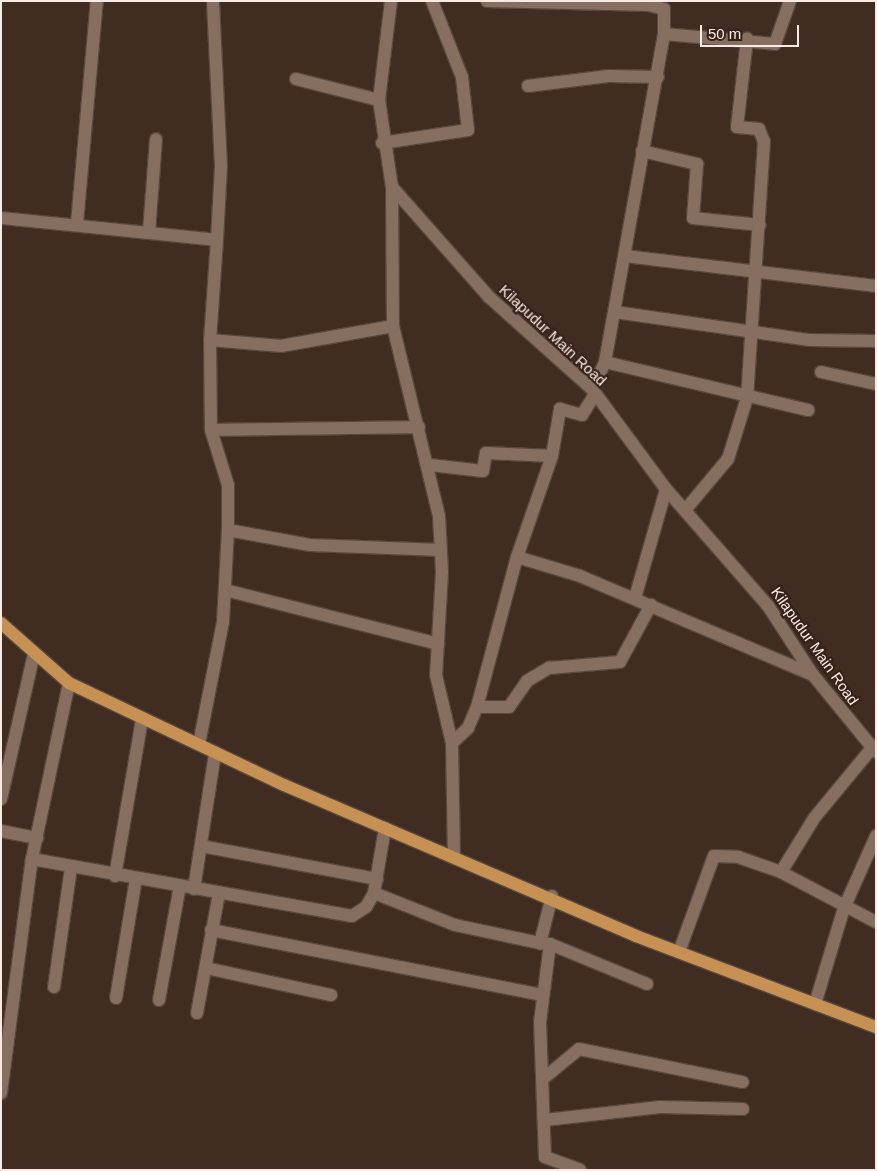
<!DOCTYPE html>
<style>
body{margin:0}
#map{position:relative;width:877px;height:1171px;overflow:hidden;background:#412c21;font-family:Helvetica,sans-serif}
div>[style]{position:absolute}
.roads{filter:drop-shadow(1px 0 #59483e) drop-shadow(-1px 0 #59483e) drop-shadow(0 1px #59483e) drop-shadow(0 -1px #59483e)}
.minor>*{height:12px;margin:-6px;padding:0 6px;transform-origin:6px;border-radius:6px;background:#866e61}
.major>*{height:12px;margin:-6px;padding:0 6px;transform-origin:6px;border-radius:6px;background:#c69152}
span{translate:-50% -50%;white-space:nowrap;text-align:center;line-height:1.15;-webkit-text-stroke:4.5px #362218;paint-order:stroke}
.street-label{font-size:15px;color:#f9ebe4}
.frame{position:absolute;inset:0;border:2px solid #f9ebe4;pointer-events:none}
.scale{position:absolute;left:700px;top:25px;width:99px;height:22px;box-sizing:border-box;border:2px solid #f9ebe4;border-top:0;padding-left:6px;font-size:15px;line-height:18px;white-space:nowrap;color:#f9ebe4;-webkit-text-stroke:4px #362218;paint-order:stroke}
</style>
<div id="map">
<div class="roads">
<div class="minor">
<i style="left:391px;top:1px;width:100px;rotate:96.9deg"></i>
<i style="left:379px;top:100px;width:88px;rotate:81.5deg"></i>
<i style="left:392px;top:187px;width:147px;rotate:48.6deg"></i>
<i style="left:489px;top:297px;width:138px;rotate:41.8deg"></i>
<i style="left:592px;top:389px;width:124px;rotate:53.5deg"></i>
<i style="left:666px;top:489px;width:155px;rotate:48.9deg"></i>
<i style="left:768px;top:606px;width:82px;rotate:56.9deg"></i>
<i style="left:813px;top:675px;width:99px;rotate:50.7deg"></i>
<i style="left:487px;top:1px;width:162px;rotate:1.4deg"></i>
<i style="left:649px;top:5px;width:4px;rotate:-90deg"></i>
<i style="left:664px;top:34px;width:111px;rotate:5.1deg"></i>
<i style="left:775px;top:44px;width:46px;rotate:-70.8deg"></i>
<i style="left:296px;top:79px;width:86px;rotate:14.2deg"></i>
<i style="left:528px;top:86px;width:81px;rotate:-7.1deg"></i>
<i style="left:608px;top:76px;width:50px;rotate:1.1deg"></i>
<i style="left:382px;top:143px;width:87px;rotate:-8.6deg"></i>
<i style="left:468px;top:130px;width:53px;rotate:-96.5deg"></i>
<i style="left:462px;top:77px;width:82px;rotate:-111.5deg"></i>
<i style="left:642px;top:151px;width:57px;rotate:13.3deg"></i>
<i style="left:697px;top:164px;width:54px;rotate:94.2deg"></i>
<i style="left:693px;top:218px;width:67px;rotate:6deg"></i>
<i style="left:392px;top:187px;width:139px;rotate:89.6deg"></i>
<i style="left:393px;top:326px;width:195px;rotate:76.4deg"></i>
<i style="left:439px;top:516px;width:56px;rotate:86.9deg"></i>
<i style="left:442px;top:572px;width:103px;rotate:93.3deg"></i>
<i style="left:436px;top:675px;width:70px;rotate:76.8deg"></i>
<i style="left:452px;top:743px;width:112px;rotate:89deg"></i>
<i style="left:1px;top:218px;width:217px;rotate:5.8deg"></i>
<i style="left:217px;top:240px;width:74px;rotate:-86.9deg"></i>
<i style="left:221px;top:166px;width:165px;rotate:-92.8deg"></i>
<i style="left:77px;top:223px;width:223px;rotate:-84.9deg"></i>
<i style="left:149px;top:232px;width:93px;rotate:-85.7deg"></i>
<i style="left:217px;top:240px;width:100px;rotate:94deg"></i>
<i style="left:210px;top:340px;width:71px;rotate:4.8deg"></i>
<i style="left:281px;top:346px;width:114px;rotate:-10.1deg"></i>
<i style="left:625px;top:256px;width:253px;rotate:6.8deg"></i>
<i style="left:615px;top:312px;width:197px;rotate:8.2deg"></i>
<i style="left:810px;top:340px;width:66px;rotate:0.9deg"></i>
<i style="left:210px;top:340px;width:90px;rotate:89.4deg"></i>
<i style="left:211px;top:430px;width:58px;rotate:72.8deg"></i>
<i style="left:228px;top:485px;width:45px;rotate:90deg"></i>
<i style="left:605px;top:362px;width:209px;rotate:13.3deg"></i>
<i style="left:821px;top:372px;width:56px;rotate:12.3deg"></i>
<i style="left:592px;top:389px;width:30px;rotate:-64deg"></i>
<i style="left:605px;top:362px;width:333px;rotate:-79.8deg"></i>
<i style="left:664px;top:34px;width:25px;rotate:-90deg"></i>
<i style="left:664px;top:9px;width:16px;rotate:-165deg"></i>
<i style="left:211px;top:430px;width:208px;rotate:-0.8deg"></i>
<i style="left:430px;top:465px;width:53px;rotate:6.5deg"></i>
<i style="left:483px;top:471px;width:18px;rotate:-81deg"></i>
<i style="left:486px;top:453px;width:66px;rotate:2.6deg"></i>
<i style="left:686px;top:509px;width:65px;rotate:-50deg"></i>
<i style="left:728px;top:459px;width:64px;rotate:-72.7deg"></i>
<i style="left:747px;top:398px;width:257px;rotate:-86.2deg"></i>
<i style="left:764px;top:142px;width:14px;rotate:-111deg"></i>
<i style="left:759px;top:129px;width:22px;rotate:-175deg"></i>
<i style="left:737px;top:127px;width:89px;rotate:-83.5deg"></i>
<i style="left:517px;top:557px;width:107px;rotate:-70.9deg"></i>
<i style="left:552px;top:456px;width:48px;rotate:-80.3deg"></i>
<i style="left:560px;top:409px;width:23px;rotate:15deg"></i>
<i style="left:582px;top:415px;width:25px;rotate:-58deg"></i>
<i style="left:225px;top:590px;width:220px;rotate:14.2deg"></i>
<i style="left:635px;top:598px;width:113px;rotate:-74.1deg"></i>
<i style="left:69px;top:683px;width:180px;rotate:101.9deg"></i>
<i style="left:32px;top:859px;width:325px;rotate:10.1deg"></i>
<i style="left:352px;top:916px;width:17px;rotate:-33deg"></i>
<i style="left:366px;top:907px;width:16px;rotate:-60deg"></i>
<i style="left:477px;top:707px;width:32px"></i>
<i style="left:509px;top:707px;width:32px;rotate:-55deg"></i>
<i style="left:527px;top:681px;width:26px;rotate:-31deg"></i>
<i style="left:549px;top:668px;width:71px;rotate:-4.8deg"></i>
<i style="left:620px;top:662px;width:65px;rotate:-61.5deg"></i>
<i style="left:452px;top:743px;width:22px;rotate:-43deg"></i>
<i style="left:468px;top:728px;width:23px;rotate:-67deg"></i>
<i style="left:477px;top:707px;width:155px;rotate:-75.1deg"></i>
<i style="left:517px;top:557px;width:66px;rotate:16.8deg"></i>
<i style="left:580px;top:576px;width:253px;rotate:23deg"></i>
<i style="left:199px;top:744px;width:124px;rotate:-78.9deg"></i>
<i style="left:223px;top:622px;width:92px;rotate:-86.9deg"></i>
<i style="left:228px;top:530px;width:83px;rotate:10.4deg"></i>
<i style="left:310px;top:545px;width:131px;rotate:2.2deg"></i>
<i style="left:1px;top:799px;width:149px;rotate:-77.2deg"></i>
<i style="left:385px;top:828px;width:66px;rotate:99.6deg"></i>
<i style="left:374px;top:893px;width:87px;rotate:21.6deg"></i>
<i style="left:455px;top:925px;width:87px;rotate:12deg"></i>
<i style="left:1px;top:831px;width:37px;rotate:11deg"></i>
<i style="left:201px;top:846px;width:179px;rotate:10.6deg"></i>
<i style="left:781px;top:872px;width:107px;rotate:27.8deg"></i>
<i style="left:115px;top:876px;width:159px;rotate:-80.2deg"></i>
<i style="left:194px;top:889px;width:138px;rotate:-81.2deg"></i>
<i style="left:552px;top:896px;width:49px;rotate:104.3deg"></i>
<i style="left:540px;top:943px;width:10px;rotate:6deg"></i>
<i style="left:550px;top:944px;width:79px;rotate:97.3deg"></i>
<i style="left:540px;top:1022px;width:135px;rotate:87.9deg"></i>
<i style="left:545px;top:1157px;width:37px;rotate:20deg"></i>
<i style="left:211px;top:930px;width:337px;rotate:11.1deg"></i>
<i style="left:550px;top:944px;width:105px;rotate:22.4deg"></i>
<i style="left:679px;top:952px;width:102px;rotate:-70deg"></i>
<i style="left:714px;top:856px;width:24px;rotate:2deg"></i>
<i style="left:738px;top:857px;width:46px;rotate:19.2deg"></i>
<i style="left:781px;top:872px;width:65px;rotate:-58.3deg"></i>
<i style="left:815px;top:817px;width:89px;rotate:-50.4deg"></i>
<i style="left:206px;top:968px;width:128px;rotate:12.2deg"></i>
<i style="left:54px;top:987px;width:120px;rotate:-81.9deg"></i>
<i style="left:116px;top:998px;width:121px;rotate:-80.5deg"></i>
<i style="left:159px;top:1000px;width:116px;rotate:-79.6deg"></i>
<i style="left:815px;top:1004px;width:100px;rotate:-73.2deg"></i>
<i style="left:844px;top:908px;width:79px;rotate:-66deg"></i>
<i style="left:197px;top:1013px;width:122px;rotate:-79.6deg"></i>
<i style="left:544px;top:1078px;width:45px;rotate:-39.6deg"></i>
<i style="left:579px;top:1049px;width:167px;rotate:11.4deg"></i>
<i style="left:1px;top:1093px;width:236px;rotate:-82.5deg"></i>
<i style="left:545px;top:1120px;width:116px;rotate:-6.4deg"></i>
<i style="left:660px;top:1107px;width:83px;rotate:1.4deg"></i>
</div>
<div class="major">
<i style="left:1px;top:623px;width:91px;rotate:41.4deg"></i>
<i style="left:69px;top:683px;width:238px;rotate:25.4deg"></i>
<i style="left:284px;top:785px;width:383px;rotate:23.2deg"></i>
<i style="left:636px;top:936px;width:257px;rotate:20.8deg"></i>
</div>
</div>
<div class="street-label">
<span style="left:553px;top:335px;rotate:43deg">Kilapudur Main Road</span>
<span style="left:815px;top:646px;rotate:55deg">Kilapudur Main Road</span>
</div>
<div class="frame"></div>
<div class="scale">50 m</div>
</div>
